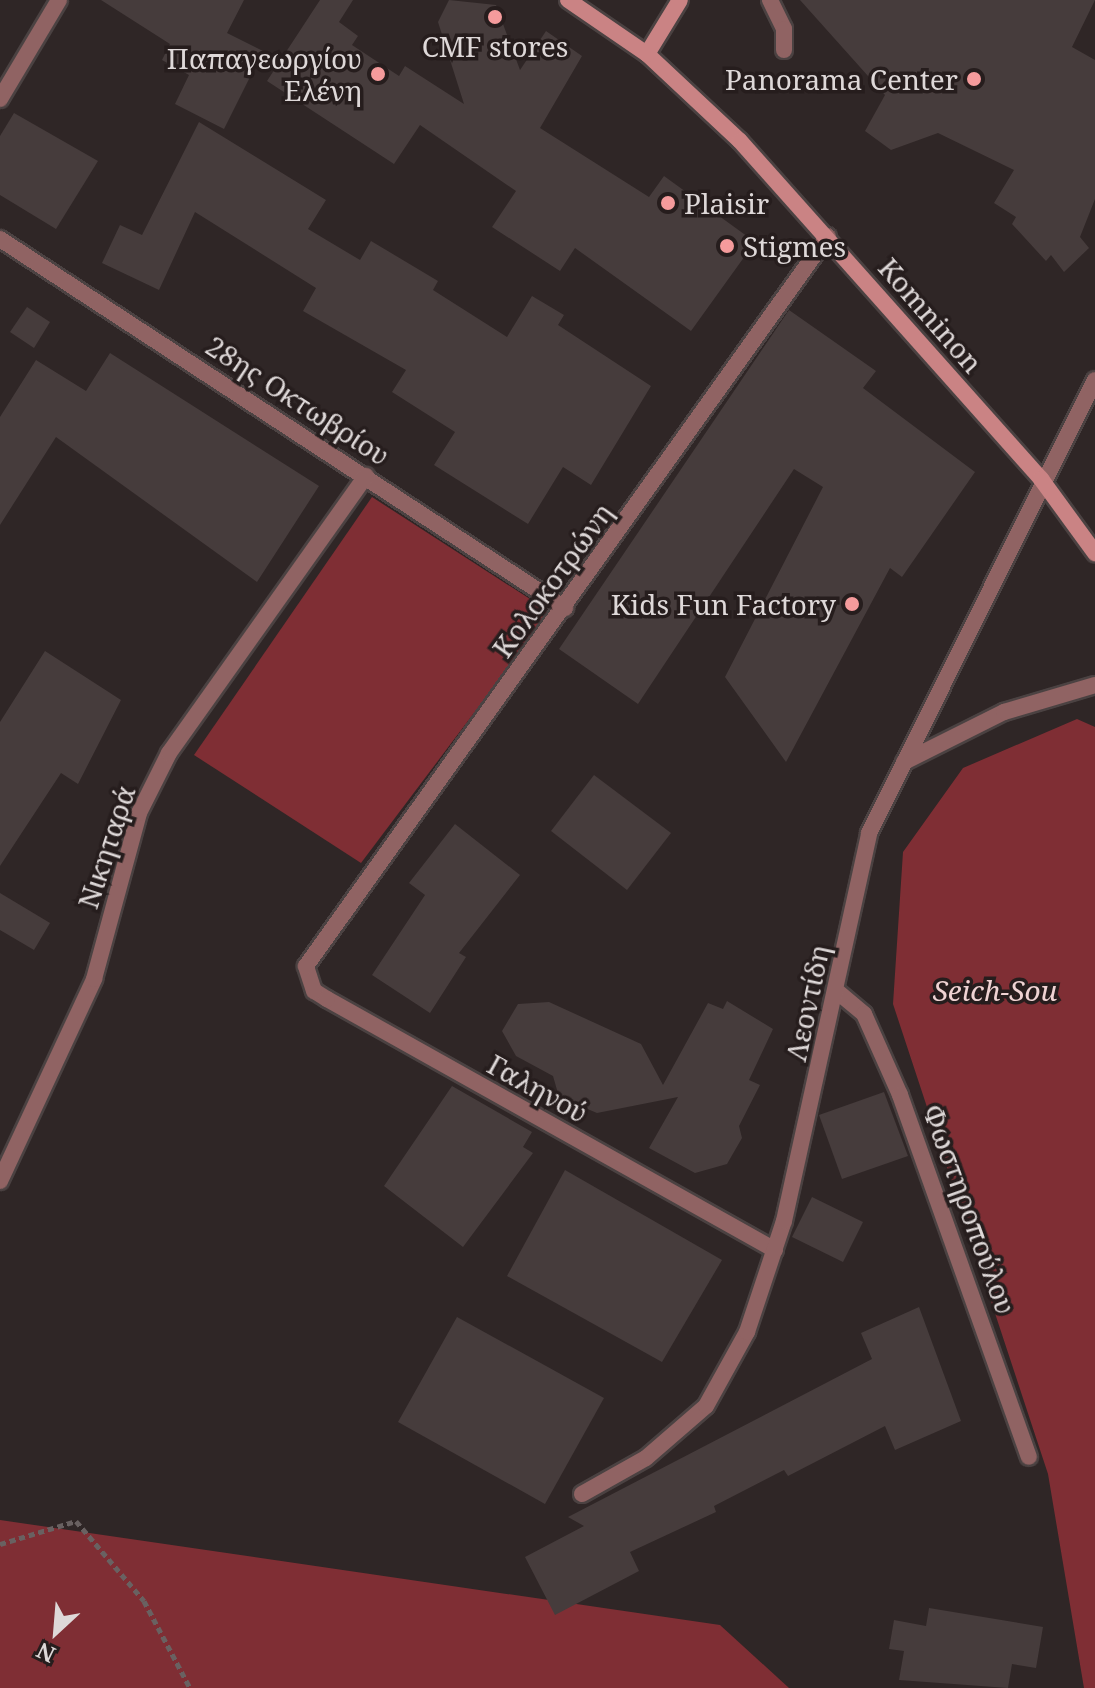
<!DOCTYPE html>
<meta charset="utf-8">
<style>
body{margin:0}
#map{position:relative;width:1095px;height:1688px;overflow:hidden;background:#2f2626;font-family:"Noto Serif",serif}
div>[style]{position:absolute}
.green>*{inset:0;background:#7f2e34}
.building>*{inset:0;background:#463c3c}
.path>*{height:5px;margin-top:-2.5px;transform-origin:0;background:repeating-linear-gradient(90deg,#696161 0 6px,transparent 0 10px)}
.roads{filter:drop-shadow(2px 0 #4b4242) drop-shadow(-2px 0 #4b4242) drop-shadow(0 2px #4b4242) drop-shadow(0 -2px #4b4242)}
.lane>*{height:16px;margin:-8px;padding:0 8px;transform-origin:8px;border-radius:8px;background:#906363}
.street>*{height:16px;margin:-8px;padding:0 8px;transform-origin:8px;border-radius:8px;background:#906363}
.secondary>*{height:16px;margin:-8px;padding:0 8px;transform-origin:8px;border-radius:8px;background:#ca8384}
.dots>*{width:22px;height:22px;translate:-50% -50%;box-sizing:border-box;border:4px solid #261d1d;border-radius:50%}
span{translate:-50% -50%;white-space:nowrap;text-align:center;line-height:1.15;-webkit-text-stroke:7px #261d1d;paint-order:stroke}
.poi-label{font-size:28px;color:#ded8d8}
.right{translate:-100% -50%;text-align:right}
.left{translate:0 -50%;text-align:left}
.street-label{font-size:28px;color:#ded8d8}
.park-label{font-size:28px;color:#efd3d3;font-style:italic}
.north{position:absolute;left:16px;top:1592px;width:80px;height:80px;-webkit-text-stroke:6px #261d1d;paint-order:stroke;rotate:206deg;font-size:22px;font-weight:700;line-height:32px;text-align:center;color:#ded8d8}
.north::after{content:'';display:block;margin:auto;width:28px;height:36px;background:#ded8d8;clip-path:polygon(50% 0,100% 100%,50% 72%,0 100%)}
</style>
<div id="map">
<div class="green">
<i style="clip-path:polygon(372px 497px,550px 612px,361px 863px,194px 755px)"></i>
<i style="clip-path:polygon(1077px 719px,1095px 727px,1095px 1688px,1084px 1688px,1048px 1474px,893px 1004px,903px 852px,963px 768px)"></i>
<i style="clip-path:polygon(0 1520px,720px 1625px,789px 1688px,0 1688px)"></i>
</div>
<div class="building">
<i style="clip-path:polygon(101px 0,244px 0,227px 33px,263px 51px,224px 129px,175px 104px,189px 75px,162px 60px,170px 44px)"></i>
<i style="clip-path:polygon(320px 0,353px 0,339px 22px,358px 36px,352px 45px,399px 76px,405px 66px,464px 104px,438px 22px,449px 0,496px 5px,520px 70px,546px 31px,582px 56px,540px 128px,649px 197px,664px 176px,755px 242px,691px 331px,575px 248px,560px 271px,492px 227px,516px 191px,420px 125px,394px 164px,267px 81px)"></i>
<i style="clip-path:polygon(800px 0,1095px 0,1072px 47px,1095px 60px,1095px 199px,1080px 237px,1089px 248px,1064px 272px,1051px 255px,1046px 261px,1012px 224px,1016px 217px,994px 203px,1014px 170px,938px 133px,891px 150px,865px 131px,885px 95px)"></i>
<i style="clip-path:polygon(14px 113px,98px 161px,56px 229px,0 195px,0 136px)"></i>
<i style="clip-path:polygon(199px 122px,326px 200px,308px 229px,360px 260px,371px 241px,438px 281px,433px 290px,507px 337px,532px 296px,564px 315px,558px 325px,651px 386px,591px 485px,563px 467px,528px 524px,434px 465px,455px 432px,392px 392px,406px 370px,303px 311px,316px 288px,195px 212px,159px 290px,102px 263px,120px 225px,142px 235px)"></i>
<i style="clip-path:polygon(27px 307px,50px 322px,34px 348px,10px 332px)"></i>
<i style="clip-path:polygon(789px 310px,876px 371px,863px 388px,975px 472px,902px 577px,890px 568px,786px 762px,725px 677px,823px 487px,794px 469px,638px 704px,559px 649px)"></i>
<i style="clip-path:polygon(110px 353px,319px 486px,257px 582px,56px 437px,0 525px,0 417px,36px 360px,86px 391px)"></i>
<i style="clip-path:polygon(45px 651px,121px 700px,78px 784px,61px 773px,0 866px,0 722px)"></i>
<i style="clip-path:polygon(594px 775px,671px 833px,627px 890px,551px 831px)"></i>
<i style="clip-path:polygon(455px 824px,520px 875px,459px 953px,466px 957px,430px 1013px,372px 975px,425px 895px,409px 883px)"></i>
<i style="clip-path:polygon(0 893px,50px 923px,34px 950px,0 930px)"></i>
<i style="clip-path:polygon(727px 1001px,773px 1029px,749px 1080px,760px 1085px,739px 1126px,742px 1138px,727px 1164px,695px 1173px,649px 1148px,678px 1097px,597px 1113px,559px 1097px,553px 1076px,516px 1056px,502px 1031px,518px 1004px,549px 1002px,641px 1044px,663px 1085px,708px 1003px,723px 1009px)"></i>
<i style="clip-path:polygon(452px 1086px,532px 1132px,523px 1147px,533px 1153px,463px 1247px,384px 1186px)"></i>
<i style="clip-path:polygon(884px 1092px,908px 1156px,842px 1179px,819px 1115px)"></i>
<i style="clip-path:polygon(565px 1170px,722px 1260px,662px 1362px,507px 1276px)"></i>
<i style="clip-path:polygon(812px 1197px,863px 1222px,843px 1262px,792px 1237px)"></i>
<i style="clip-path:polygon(919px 1307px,961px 1421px,895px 1450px,885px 1426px,788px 1476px,784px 1470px,714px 1506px,716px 1512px,630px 1552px,639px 1571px,555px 1615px,525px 1557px,584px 1526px,568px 1517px,872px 1359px,861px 1333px)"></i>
<i style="clip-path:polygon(457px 1317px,604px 1398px,545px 1504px,398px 1422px)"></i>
<i style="clip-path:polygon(929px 1608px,1043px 1627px,1036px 1668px,1012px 1664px,1008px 1688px,899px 1680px,904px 1651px,889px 1649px,894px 1620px,926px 1626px)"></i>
</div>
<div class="path">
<i style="left:0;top:1544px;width:79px;rotate:-16.8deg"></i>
<i style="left:76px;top:1521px;width:105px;rotate:49.6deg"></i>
<i style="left:144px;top:1601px;width:98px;rotate:62.1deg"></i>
</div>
<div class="roads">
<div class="lane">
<i style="left:770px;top:0;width:32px;rotate:64deg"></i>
<i style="left:784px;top:29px;width:21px;rotate:90deg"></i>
</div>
<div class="street">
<i style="left:0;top:99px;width:115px;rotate:-59.2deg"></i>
<i style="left:0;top:239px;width:675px;rotate:33.15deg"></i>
<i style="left:904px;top:762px;width:112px;rotate:-26.6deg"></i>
<i style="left:1004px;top:712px;width:95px;rotate:-16.5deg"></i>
<i style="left:839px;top:993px;width:33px;rotate:40deg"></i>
<i style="left:864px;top:1014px;width:89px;rotate:66deg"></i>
<i style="left:900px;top:1095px;width:384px;rotate:70.4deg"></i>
<i style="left:0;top:1181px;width:223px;rotate:-65deg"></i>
<i style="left:94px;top:979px;width:172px;rotate:-74.8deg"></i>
<i style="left:139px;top:813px;width:67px;rotate:-63.4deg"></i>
<i style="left:169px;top:753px;width:340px;rotate:-54.6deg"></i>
<i style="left:775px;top:1250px;width:514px;rotate:-150.74deg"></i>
<i style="left:327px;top:999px;width:15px;rotate:-148deg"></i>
<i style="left:314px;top:991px;width:26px;rotate:-108deg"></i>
<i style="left:306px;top:966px;width:897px;rotate:-54.43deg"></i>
<i style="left:582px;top:1494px;width:73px;rotate:-29.4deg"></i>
<i style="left:646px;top:1458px;width:79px;rotate:-40.9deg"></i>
<i style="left:706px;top:1406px;width:85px;rotate:-61deg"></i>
<i style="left:747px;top:1332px;width:117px;rotate:-71.6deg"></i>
<i style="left:784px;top:1221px;width:397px;rotate:-77.6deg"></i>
<i style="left:869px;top:833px;width:506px;rotate:-63.49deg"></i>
</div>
<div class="secondary">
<i style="left:568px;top:0;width:96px;rotate:34.4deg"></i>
<i style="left:647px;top:54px;width:127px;rotate:43.1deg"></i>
<i style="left:740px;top:141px;width:453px;rotate:48.3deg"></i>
<i style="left:1041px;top:479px;width:92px;rotate:53.9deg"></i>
<i style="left:647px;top:54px;width:63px;rotate:-58.6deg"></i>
</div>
</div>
<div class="dots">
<i style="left:495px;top:17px;background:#f59b9c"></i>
<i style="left:378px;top:74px;background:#f59b9c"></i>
<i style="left:974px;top:79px;background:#f59b9c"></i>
<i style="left:668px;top:203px;background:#f59b9c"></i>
<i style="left:727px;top:246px;background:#f59b9c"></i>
<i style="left:852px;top:604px;background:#f59b9c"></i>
</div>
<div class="poi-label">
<span style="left:495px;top:46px">CMF stores</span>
<span class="right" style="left:362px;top:74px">Παπαγεωργίου<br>Ελένη</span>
<span class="right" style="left:958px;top:79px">Panorama Center</span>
<span class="left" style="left:684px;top:203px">Plaisir</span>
<span class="left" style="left:743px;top:246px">Stigmes</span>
<span class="right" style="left:836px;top:604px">Kids Fun Factory</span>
</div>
<div class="street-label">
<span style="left:931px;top:315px;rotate:49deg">Komninon</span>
<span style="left:298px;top:400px;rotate:33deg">28ης Οκτωβρίου</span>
<span style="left:552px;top:580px;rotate:-54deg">Κολοκοτρώνη</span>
<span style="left:106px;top:847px;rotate:-72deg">Νικηταρά</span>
<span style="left:807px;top:1003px;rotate:-78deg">Λεοντίδη</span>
<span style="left:538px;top:1088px;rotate:29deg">Γαληνού</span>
<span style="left:970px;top:1209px;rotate:70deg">Φωστηροπούλου</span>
</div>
<div class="park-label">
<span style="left:995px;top:990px">Seich-Sou</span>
</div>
<div class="north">N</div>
</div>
